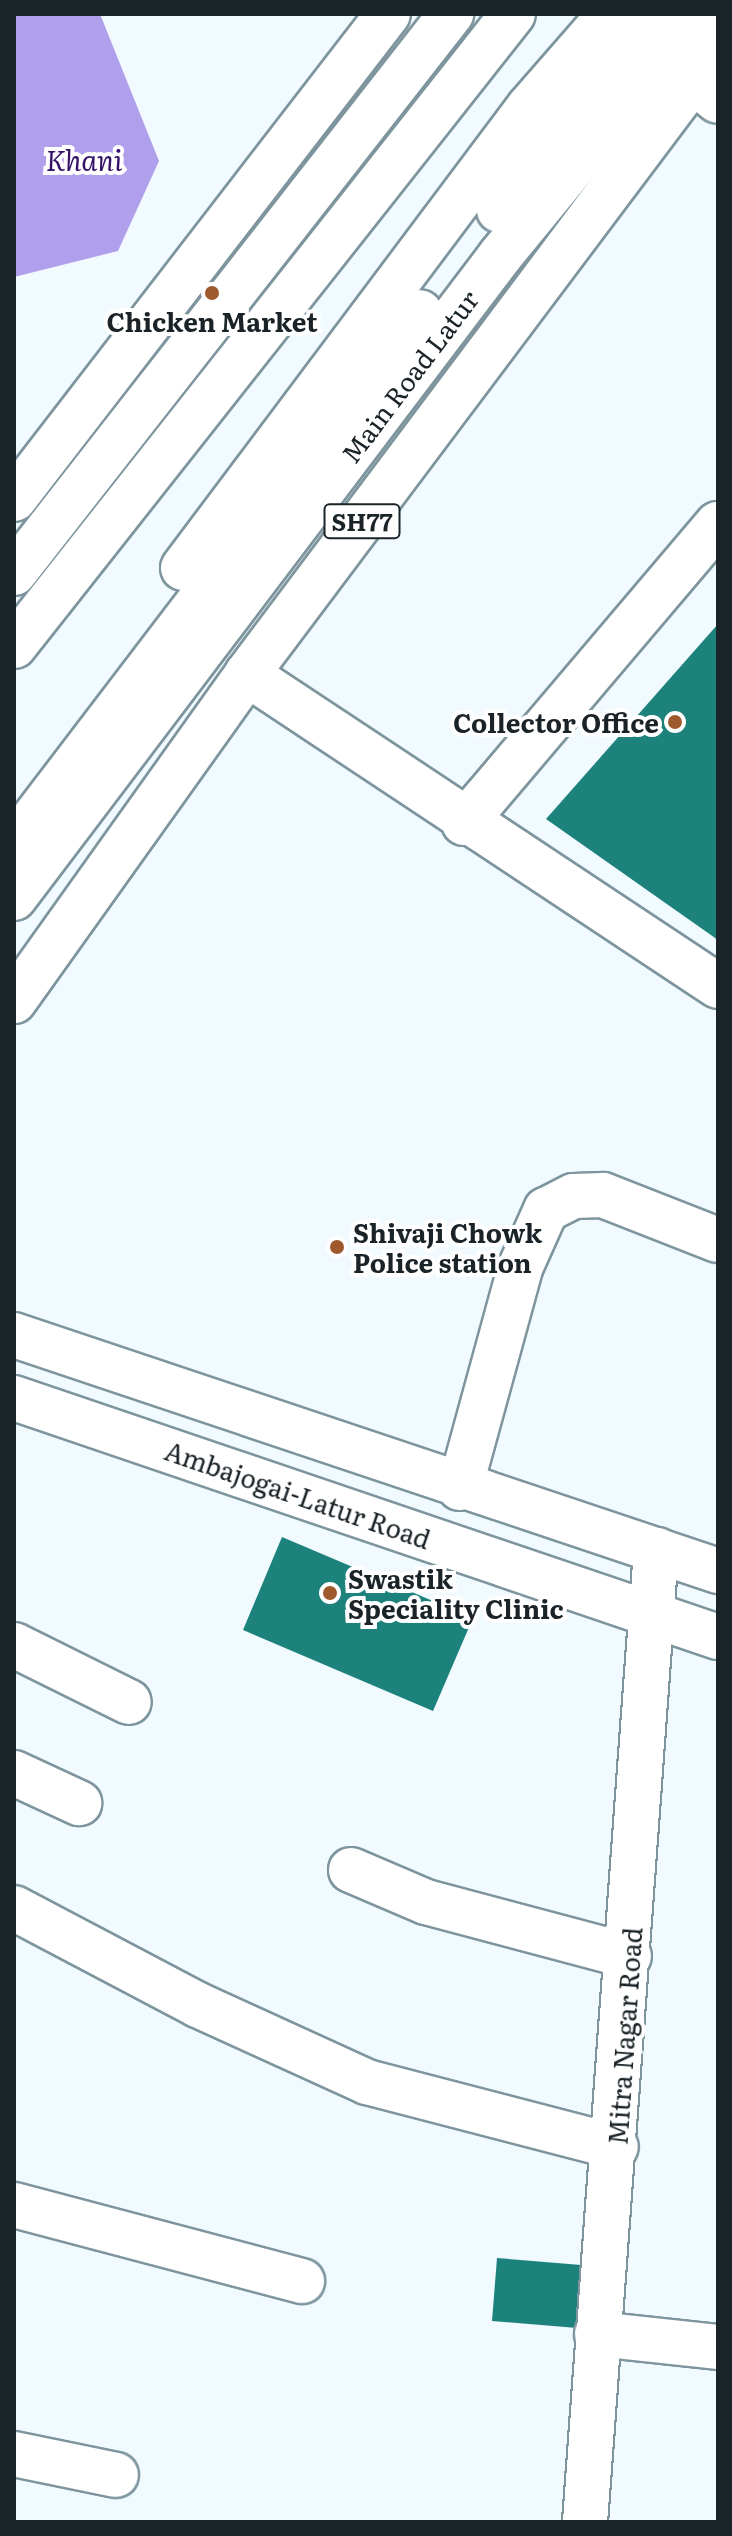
<!DOCTYPE html>
<style>
body{margin:0}
#map{position:relative;width:732px;height:2536px;overflow:hidden;background:#f0faff;font-family:Literata,serif}
div>[style]{position:absolute}
.water>*{inset:0;background:#b0a0ec}
.building>*{inset:0;background:#1d817c}
.roads{filter:drop-shadow(2px 0 #7e959e) drop-shadow(-2px 0 #7e959e) drop-shadow(0 2px #7e959e) drop-shadow(0 -2px #7e959e)}
.minor>*{height:44px;margin:-22px;padding:0 22px;transform-origin:22px;border-radius:22px;background:#fff}
.major>*{height:44px;margin:-22px;padding:0 22px;transform-origin:22px;border-radius:22px;background:#fff}
.dots>*{width:22px;height:22px;translate:-50% -50%;box-sizing:border-box;border:4px solid #fff;border-radius:50%}
span{translate:-50% -50%;white-space:nowrap;text-align:center;line-height:1.15;-webkit-text-stroke:8px #fff;paint-order:stroke}
.shield-label span{padding:2px 6px;background:#fff;border:2px solid;border-radius:6px;-webkit-text-stroke-width:0}
.shield-label{font-size:24px;color:#1a2327;font-weight:700}
.poi-label{font-size:26px;color:#1a2327;font-weight:700}
.right{translate:-100% -50%;text-align:right}
.left{translate:0 -50%;text-align:left}
.street-label{font-size:26px;color:#1a2327}
.water-label{font-size:28px;color:#341269;font-style:italic}
.frame{position:absolute;inset:0;border:16px solid #1a2327;pointer-events:none}
</style>
<div id="map">
<div class="water">
<i style="clip-path:polygon(14px 14px,100px 14px,159px 161px,118px 251px,14px 277px)"></i>
</div>
<div class="building">
<i style="clip-path:polygon(718px 624px,718px 940px,546px 819px)"></i>
<i style="clip-path:polygon(282px 1537px,473px 1618px,433px 1711px,243px 1630px)"></i>
<i style="clip-path:polygon(497px 2258px,581px 2265px,577px 2328px,492px 2321px)"></i>
</div>
<div class="roads">
<div class="minor">
<i style="left:692px;top:80px;width:33px;rotate:39deg"></i>
<i style="left:14px;top:499px;width:612px;rotate:-52.36deg"></i>
<i style="left:14px;top:573px;width:710px;rotate:-51.98deg"></i>
<i style="left:14px;top:646px;width:805px;rotate:-51.71deg"></i>
<i style="left:247px;top:674px;width:565px;rotate:33.52deg"></i>
<i style="left:464px;top:823px;width:392px;rotate:-49.7deg"></i>
<i style="left:460px;top:1488px;width:228px;rotate:-74.7deg"></i>
<i style="left:520px;top:1268px;width:64px;rotate:-65.9deg"></i>
<i style="left:546px;top:1210px;width:31px;rotate:-27deg"></i>
<i style="left:574px;top:1196px;width:29px;rotate:-2deg"></i>
<i style="left:603px;top:1195px;width:123px;rotate:21.4deg"></i>
<i style="left:14px;top:1645px;width:128px;rotate:26.4deg"></i>
<i style="left:14px;top:1773px;width:72px;rotate:24.8deg"></i>
<i style="left:351px;top:1870px;width:82px;rotate:23.1deg"></i>
<i style="left:426px;top:1902px;width:210px;rotate:14.9deg"></i>
<i style="left:14px;top:1908px;width:208px;rotate:27.8deg"></i>
<i style="left:198px;top:2005px;width:186px;rotate:24.5deg"></i>
<i style="left:367px;top:2082px;width:257px;rotate:14.6deg"></i>
<i style="left:14px;top:2205px;width:298px;rotate:14.8deg"></i>
<i style="left:597px;top:2334px;width:122px;rotate:6.1deg"></i>
<i style="left:14px;top:2454px;width:104px;rotate:11.6deg"></i>
<i style="left:585px;top:2522px;width:975px;rotate:-85.82deg"></i>
</div>
<div class="major">
<i style="left:499px;top:210px;width:249px;rotate:-51.8deg"></i>
<i style="left:183px;top:568px;width:576px;rotate:-53.11deg"></i>
<i style="left:529px;top:107px;width:123px;rotate:-48.9deg"></i>
<i style="left:14px;top:844px;width:669px;rotate:-52.65deg"></i>
<i style="left:14px;top:898px;width:805px;rotate:-52.87deg"></i>
<i style="left:500px;top:256px;width:313px;rotate:-50.6deg"></i>
<i style="left:14px;top:1001px;width:402px;rotate:-54.5deg"></i>
<i style="left:247px;top:674px;width:784px;rotate:-53.09deg"></i>
<i style="left:14px;top:1335px;width:743px;rotate:18.53deg"></i>
<i style="left:14px;top:1398px;width:743px;rotate:18.75deg"></i>
</div>
</div>
<div class="dots">
<i style="left:212px;top:293px;background:#9e5a2c"></i>
<i style="left:675px;top:722px;background:#9e5a2c"></i>
<i style="left:337px;top:1247px;background:#9e5a2c"></i>
<i style="left:330px;top:1593px;background:#9e5a2c"></i>
</div>
<div class="shield-label">
<span style="left:362px;top:521px">SH77</span>
</div>
<div class="poi-label">
<span style="left:212px;top:321px">Chicken Market</span>
<span class="right" style="left:659px;top:722px">Collector Office</span>
<span class="left" style="left:353px;top:1247px">Shivaji Chowk<br>Police station</span>
<span class="left" style="left:348px;top:1593px">Swastik<br>Speciality Clinic</span>
</div>
<div class="street-label">
<span style="left:409px;top:376px;rotate:-53deg">Main Road Latur</span>
<span style="left:298px;top:1494px;rotate:19deg">Ambajogai-Latur Road</span>
<span style="left:624px;top:2036px;rotate:-86deg">Mitra Nagar Road</span>
</div>
<div class="water-label">
<span style="left:84px;top:159px">Khani</span>
</div>
<div class="frame"></div>
</div>
